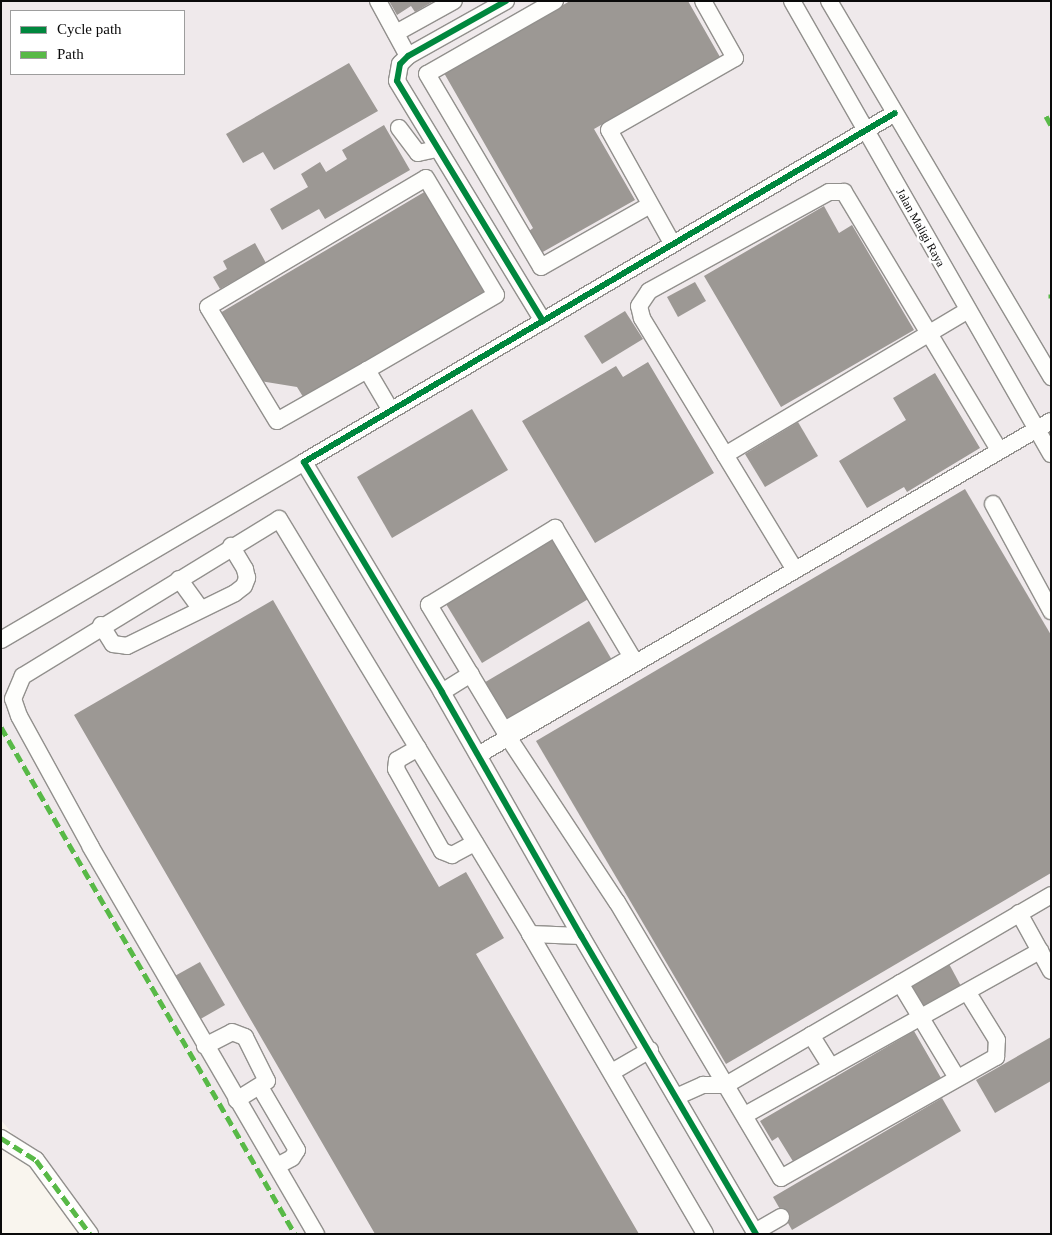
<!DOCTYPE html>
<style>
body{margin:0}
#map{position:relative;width:1052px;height:1235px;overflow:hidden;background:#f9f5ee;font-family:Georgia,serif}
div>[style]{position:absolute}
.industrial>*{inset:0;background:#efe9eb}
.building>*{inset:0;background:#9c9894}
.roads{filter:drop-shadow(1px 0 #92908d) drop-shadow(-1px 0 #92908d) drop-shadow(0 1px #92908d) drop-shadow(0 -1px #92908d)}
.minor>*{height:16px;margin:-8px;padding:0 8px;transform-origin:8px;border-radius:8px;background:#fefefc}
.quiet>*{height:5px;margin-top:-2.5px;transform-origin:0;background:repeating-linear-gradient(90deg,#58b947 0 10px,transparent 0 15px)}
.cycleway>*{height:6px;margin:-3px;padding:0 3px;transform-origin:3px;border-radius:3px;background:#00873e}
span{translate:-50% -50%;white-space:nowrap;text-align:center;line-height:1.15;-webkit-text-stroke:5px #fff;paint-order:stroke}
.street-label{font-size:12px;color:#0a0a0a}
.frame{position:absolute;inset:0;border:2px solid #0a0a0a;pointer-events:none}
.legend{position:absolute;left:10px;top:10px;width:175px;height:65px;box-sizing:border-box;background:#fff;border:1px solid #9d9d9d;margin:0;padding:6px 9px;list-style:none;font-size:15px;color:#0a0a0a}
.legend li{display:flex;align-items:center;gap:10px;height:25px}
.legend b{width:25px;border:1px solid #9d9d9d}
</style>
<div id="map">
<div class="industrial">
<i style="clip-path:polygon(evenodd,1px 1px,1051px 1px,1051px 1234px,95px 1234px,1px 1120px,1px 1px,11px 11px,184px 11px,184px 74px,11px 74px,11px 11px)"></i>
</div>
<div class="building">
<i style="clip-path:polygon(389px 1px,434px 1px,415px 12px,411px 6px,397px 15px)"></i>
<i style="clip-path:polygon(570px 1px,688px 1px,720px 57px,594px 129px,635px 200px,541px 253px,529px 231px,533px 228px,444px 73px)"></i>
<i style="clip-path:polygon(349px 63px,378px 111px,274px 170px,263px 152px,243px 163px,226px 134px)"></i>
<i style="clip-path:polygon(384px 125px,410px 170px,325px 219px,319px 209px,282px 230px,270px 209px,308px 187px,301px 174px,320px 162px,326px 172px,347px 159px,342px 150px)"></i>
<i style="clip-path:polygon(426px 191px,486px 291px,305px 400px,297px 387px,260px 381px,220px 313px)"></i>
<i style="clip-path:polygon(824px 206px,839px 233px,852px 225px,914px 330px,781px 407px,704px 276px)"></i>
<i style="clip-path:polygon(255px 243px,266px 263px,220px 289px,213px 277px,227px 269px,223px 261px)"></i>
<i style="clip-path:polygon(695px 282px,706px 301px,678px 317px,667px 297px)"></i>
<i style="clip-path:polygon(625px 311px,643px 339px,602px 364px,584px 336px)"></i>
<i style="clip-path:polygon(648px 362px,714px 473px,595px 543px,522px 421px,616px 366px,623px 377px)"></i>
<i style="clip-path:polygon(935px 373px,980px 448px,907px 492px,904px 487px,867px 508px,839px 461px,906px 420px,893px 398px)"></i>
<i style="clip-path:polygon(472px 409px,508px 470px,392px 538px,357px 477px)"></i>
<i style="clip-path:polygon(798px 422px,818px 456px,765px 487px,745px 454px)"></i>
<i style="clip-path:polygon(965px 489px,1051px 635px,1051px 873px,726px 1064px,536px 741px)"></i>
<i style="clip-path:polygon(554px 539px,590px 598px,482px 663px,446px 604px)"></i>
<i style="clip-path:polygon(273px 600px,439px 887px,466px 872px,504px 938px,476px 954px,639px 1234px,375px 1234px,74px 715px)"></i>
<i style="clip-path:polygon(589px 621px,612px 660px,506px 724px,482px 684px)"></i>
<i style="clip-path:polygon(200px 962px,225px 1005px,197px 1021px,173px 977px)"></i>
<i style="clip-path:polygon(948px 962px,962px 988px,922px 1010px,908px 984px)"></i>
<i style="clip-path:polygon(914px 1031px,941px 1078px,794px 1163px,778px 1137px,772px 1141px,760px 1121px)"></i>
<i style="clip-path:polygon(1051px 1037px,1051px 1081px,995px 1113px,976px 1080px)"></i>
<i style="clip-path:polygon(942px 1098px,961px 1131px,792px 1230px,773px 1197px)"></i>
</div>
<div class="roads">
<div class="minor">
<i style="left:378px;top:1px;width:63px;rotate:61.4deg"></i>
<i style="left:506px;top:1px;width:112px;rotate:150.7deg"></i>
<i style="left:408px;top:56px;width:11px;rotate:135deg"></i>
<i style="left:400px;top:64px;width:17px;rotate:100deg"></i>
<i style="left:397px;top:81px;width:281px;rotate:58.7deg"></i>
<i style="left:555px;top:1px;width:147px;rotate:150.3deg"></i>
<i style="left:427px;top:74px;width:224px;rotate:59.4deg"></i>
<i style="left:541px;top:267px;width:125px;rotate:-29.6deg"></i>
<i style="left:792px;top:1px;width:522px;rotate:60.24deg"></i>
<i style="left:829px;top:1px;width:437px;rotate:59.4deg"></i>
<i style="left:396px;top:33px;width:66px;rotate:-28.9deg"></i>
<i style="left:399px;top:128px;width:31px;rotate:53deg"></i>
<i style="left:418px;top:153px;width:19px;rotate:-12deg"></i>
<i style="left:672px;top:243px;width:129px;rotate:-119.1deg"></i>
<i style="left:609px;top:130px;width:145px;rotate:-29.7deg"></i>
<i style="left:735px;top:58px;width:65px;rotate:-119.3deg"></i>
<i style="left:367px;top:370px;width:103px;rotate:150.5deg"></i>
<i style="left:277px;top:421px;width:133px;rotate:-121.2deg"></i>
<i style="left:208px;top:307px;width:253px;rotate:-30.6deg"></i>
<i style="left:426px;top:178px;width:136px;rotate:59.1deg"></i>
<i style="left:496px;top:295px;width:149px;rotate:149.8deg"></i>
<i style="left:367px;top:370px;width:45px;rotate:59.5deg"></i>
<i style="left:725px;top:455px;width:282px;rotate:-30.8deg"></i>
<i style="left:993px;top:504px;width:122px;rotate:61.5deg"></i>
<i style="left:555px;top:528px;width:150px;rotate:59.2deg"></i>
<i style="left:632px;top:657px;width:147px;rotate:150.3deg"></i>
<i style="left:504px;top:730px;width:146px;rotate:-121deg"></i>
<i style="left:429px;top:605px;width:148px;rotate:-31.4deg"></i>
<i style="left:795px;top:570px;width:295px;rotate:-121.3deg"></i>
<i style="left:642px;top:318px;width:12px;rotate:-104deg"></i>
<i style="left:639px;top:306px;width:18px;rotate:-56deg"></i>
<i style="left:649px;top:291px;width:205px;rotate:-28.8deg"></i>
<i style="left:829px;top:192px;width:15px"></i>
<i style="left:844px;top:192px;width:301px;rotate:59deg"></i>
<i style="left:179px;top:579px;width:37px;rotate:54deg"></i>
<i style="left:101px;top:625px;width:22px;rotate:58deg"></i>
<i style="left:113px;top:644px;width:14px;rotate:8deg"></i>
<i style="left:127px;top:646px;width:120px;rotate:-26.1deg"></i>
<i style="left:235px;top:593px;width:11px;rotate:-38deg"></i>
<i style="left:244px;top:586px;width:9px;rotate:-69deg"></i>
<i style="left:247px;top:578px;width:9px;rotate:-103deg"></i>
<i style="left:245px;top:569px;width:27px;rotate:-121deg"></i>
<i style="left:1px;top:640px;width:351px;rotate:-30.4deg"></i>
<i style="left:442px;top:692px;width:34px;rotate:-32deg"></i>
<i style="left:508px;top:737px;width:198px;rotate:56.6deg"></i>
<i style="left:617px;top:902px;width:321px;rotate:59.3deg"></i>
<i style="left:781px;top:1178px;width:247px;rotate:-29.4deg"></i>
<i style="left:996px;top:1057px;width:17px;rotate:-87deg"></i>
<i style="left:997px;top:1040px;width:55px;rotate:-121.7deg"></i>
<i style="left:418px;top:748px;width:24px;rotate:150deg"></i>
<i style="left:397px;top:760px;width:9px;rotate:96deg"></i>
<i style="left:396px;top:769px;width:94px;rotate:60.7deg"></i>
<i style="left:442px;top:851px;width:11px;rotate:22deg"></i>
<i style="left:452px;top:855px;width:26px;rotate:-28deg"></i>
<i style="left:478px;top:755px;width:663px;rotate:-30.24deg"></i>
<i style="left:1019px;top:913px;width:66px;rotate:61.1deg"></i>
<i style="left:530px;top:934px;width:51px;rotate:2.2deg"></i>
<i style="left:900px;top:983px;width:111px;rotate:59deg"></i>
<i style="left:811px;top:1035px;width:38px;rotate:58deg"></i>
<i style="left:205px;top:1046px;width:30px;rotate:-27deg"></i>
<i style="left:232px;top:1032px;width:14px;rotate:21deg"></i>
<i style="left:245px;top:1037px;width:49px;rotate:63.4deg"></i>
<i style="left:267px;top:1081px;width:36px;rotate:148deg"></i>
<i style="left:612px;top:1072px;width:44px;rotate:-30.1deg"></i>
<i style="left:260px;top:1087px;width:73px;rotate:59.6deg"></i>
<i style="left:297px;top:1150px;width:9px;rotate:122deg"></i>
<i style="left:292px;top:1158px;width:17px;rotate:152deg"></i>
<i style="left:676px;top:1097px;width:30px;rotate:-24deg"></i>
<i style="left:703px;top:1085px;width:23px"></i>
<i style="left:726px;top:1085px;width:376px;rotate:-30.3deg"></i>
<i style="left:745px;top:1115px;width:338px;rotate:-29.1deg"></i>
<i style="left:1px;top:1138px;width:41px;rotate:32.2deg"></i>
<i style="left:36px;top:1160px;width:92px;rotate:53.9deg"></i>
<i style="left:755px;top:1232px;width:30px;rotate:-30deg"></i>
<i style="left:316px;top:1234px;width:448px;rotate:-120.2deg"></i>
<i style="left:91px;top:847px;width:149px;rotate:-118.8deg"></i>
<i style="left:19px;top:716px;width:18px;rotate:-109deg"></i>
<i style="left:13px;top:699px;width:25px;rotate:-67deg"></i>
<i style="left:23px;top:676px;width:300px;rotate:-31.5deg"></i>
<i style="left:279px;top:519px;width:485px;rotate:58.8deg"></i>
<i style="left:530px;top:934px;width:347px;rotate:59.7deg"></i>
<i style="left:756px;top:1234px;width:346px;rotate:-120.4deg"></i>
<i style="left:581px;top:936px;width:281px;rotate:-119.7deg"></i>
<i style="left:442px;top:692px;width:268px;rotate:-121deg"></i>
<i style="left:304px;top:462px;width:686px;rotate:-30.56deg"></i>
</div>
</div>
<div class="quiet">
<i style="left:1046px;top:116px;width:10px;rotate:61deg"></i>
<i style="left:1051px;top:294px;width:4px;rotate:90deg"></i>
<i style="left:1px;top:727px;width:586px;rotate:59.89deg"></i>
<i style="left:1px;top:1138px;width:41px;rotate:32.2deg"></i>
<i style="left:36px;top:1160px;width:92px;rotate:53.9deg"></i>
</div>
<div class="cycleway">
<i style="left:506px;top:1px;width:112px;rotate:150.7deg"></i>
<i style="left:408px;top:56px;width:11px;rotate:135deg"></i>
<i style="left:400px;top:64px;width:17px;rotate:100deg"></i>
<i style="left:397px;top:81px;width:281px;rotate:58.7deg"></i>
<i style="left:756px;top:1234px;width:346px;rotate:-120.4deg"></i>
<i style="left:581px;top:936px;width:281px;rotate:-119.7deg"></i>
<i style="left:442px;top:692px;width:268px;rotate:-121deg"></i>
<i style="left:304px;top:462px;width:686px;rotate:-30.56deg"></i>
</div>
<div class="street-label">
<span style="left:920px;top:228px;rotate:61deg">Jalan Maligi Raya</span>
</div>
<div class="frame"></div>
<ul class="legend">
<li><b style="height:6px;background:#00873e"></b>Cycle path</li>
<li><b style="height:6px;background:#58b947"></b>Path</li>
</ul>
</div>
